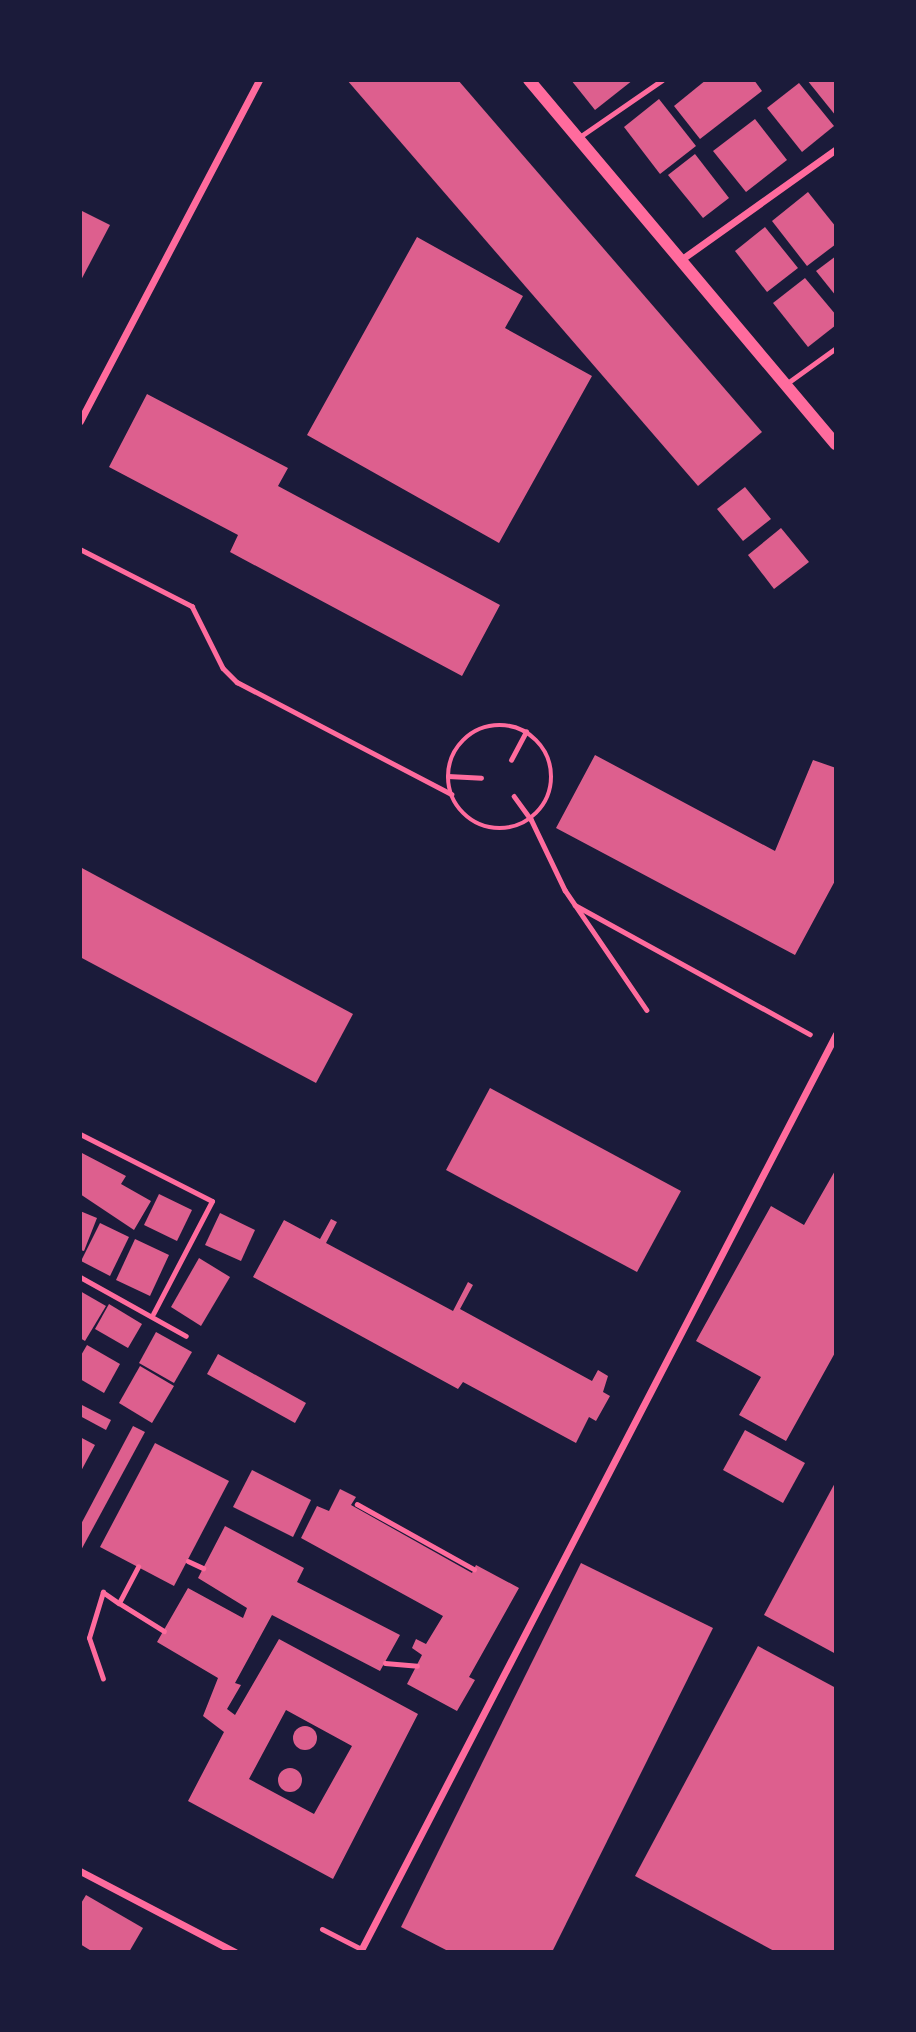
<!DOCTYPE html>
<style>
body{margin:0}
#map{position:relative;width:916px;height:2032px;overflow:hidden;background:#1b1b3a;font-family:"Noto Sans",sans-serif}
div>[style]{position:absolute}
.building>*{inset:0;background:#dd5f8e}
.round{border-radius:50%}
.path>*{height:4.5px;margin:-2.25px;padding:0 2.25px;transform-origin:2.25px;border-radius:2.25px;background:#ff6b9d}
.path>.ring{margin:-2.25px;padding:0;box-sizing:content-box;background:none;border:4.5px solid #ff6b9d;border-radius:50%}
.service>*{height:5px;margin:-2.5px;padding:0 2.5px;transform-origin:2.5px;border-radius:2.5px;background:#ff6b9d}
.minor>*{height:7px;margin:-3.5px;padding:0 3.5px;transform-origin:3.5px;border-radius:3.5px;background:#ff6b9d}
.tertiary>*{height:12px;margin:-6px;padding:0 6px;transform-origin:6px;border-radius:6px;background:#ff6b9d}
span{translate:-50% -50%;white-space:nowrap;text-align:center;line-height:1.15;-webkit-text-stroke:7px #1b1b3a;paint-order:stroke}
.frame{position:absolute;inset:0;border:82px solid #1b1b3a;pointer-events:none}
</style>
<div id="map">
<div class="building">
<i style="clip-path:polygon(347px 80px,458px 80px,762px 432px,698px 486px)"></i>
<i style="clip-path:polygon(571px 80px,633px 80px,595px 110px)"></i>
<i style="clip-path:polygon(706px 80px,754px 80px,762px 91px,700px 139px,674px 106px)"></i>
<i style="clip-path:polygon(807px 80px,836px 80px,836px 116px)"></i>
<i style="clip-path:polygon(799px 83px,834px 126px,802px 152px,767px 108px)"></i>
<i style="clip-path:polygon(659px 99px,696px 146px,660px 174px,624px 127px)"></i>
<i style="clip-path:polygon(755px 119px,787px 160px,746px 192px,713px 151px)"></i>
<i style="clip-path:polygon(695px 154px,729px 198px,703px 218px,668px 175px)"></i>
<i style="clip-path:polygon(808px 192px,836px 227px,836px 244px,807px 266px,772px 221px)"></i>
<i style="clip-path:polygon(80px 210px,110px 225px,80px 282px)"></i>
<i style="clip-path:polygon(765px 227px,798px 268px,767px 292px,735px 251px)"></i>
<i style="clip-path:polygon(417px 237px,523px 296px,505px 328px,592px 376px,499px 543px,307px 435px)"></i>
<i style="clip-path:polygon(836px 256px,836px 296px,816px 271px)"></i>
<i style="clip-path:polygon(805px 278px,836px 315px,836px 325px,808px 347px,773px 303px)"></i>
<i style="clip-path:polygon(147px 394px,288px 468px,278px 486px,500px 605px,462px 676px,230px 552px,238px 535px,109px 467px)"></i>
<i style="clip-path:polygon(745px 487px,771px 519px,743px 541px,717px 509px)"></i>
<i style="clip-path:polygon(781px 528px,809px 562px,774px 589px,748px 555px)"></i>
<i style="clip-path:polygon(595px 755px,775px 851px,813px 760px,836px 768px,836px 879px,795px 955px,556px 828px)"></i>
<i style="clip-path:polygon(80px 867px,353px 1014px,316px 1083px,80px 957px)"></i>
<i style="clip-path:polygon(490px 1088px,681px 1191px,637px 1272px,446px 1170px)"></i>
<i style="clip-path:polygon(80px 1152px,126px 1176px,121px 1184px,151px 1201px,134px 1230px,80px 1194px)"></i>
<i style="clip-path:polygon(836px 1169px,836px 1351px,786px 1441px,739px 1415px,761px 1377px,696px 1341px,771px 1206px,804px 1225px)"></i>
<i style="clip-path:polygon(159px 1194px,192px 1210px,177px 1241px,144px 1225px)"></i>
<i style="clip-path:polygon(80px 1211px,97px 1218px,84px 1251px,80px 1250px)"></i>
<i style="clip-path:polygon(220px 1213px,255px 1230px,241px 1261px,205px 1245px)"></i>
<i style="clip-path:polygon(331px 1219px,337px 1222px,326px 1243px,453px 1311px,468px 1282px,473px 1285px,460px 1309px,592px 1381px,598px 1370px,608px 1376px,603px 1392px,610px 1396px,596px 1421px,589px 1417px,576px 1443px,463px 1382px,458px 1389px,253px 1277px,284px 1220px,320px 1239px)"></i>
<i style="clip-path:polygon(100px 1223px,129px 1237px,110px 1276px,81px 1261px)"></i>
<i style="clip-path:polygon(135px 1239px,169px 1255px,150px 1296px,116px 1280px)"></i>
<i style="clip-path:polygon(199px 1258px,230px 1277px,201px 1326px,171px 1307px)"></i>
<i style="clip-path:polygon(80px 1291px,106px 1306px,85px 1341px,80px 1338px)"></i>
<i style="clip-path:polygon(109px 1304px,142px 1324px,128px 1348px,95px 1329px)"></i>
<i style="clip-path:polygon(156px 1332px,192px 1352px,174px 1383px,139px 1363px)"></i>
<i style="clip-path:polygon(87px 1345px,120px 1364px,104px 1393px,80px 1379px,80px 1357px)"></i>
<i style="clip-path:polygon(218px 1354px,306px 1403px,295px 1423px,207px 1374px)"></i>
<i style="clip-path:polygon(140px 1366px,174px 1386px,152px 1423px,119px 1403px)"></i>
<i style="clip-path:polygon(80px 1404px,111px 1420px,106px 1430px,80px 1416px)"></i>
<i style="clip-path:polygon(133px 1426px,145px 1432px,80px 1552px,80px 1526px)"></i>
<i style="clip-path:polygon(745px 1430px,805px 1463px,783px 1503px,723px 1470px)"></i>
<i style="clip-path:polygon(80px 1437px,95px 1445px,80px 1473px)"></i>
<i style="clip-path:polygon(155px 1443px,229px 1481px,174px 1586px,100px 1547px)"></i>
<i style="clip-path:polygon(252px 1470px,311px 1500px,293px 1537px,233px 1507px)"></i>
<i style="clip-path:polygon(836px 1481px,836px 1654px,764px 1615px)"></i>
<i style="clip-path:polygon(340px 1489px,356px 1497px,351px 1505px,472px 1573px,476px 1565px,519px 1588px,469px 1677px,475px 1680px,457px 1711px,407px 1684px,422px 1655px,412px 1648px,416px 1639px,426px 1644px,443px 1616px,301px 1538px,317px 1506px,329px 1511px)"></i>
<i style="clip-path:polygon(evenodd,225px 1526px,304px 1568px,297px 1582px,400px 1635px,380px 1671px,272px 1615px,235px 1683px,241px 1685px,227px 1709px,235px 1715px,279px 1639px,418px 1714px,333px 1879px,188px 1801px,224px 1732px,203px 1716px,218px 1678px,157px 1642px,188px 1588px,243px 1618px,247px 1608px,198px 1578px,225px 1526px,286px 1710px,352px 1746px,314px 1814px,249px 1779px,286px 1710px)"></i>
<i style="clip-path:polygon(581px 1563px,713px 1628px,552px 1952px,450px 1952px,401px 1927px)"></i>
<i style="clip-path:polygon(758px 1646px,836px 1688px,836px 1952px,776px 1952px,635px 1876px)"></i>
<i class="round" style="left:293px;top:1726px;width:24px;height:24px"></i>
<i class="round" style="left:278px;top:1768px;width:24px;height:24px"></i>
<i style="clip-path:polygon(86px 1895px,143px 1928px,129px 1952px,93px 1952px,80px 1944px,80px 1905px)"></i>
</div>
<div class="path">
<i style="left:80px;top:549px;width:126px;rotate:27deg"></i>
<i style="left:192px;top:606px;width:69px;rotate:63.4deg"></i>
<i style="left:223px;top:668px;width:20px;rotate:45deg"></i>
<i style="left:237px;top:682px;width:242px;rotate:27.6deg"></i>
<i class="ring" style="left:448px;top:725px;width:99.5px;height:99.5px"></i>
<i style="left:511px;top:760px;width:32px;rotate:-62deg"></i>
<i style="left:448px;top:776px;width:33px;rotate:3deg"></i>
<i style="left:514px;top:796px;width:29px;rotate:54deg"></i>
<i style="left:531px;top:819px;width:79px;rotate:64.4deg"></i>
<i style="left:565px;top:890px;width:145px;rotate:55.7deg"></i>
<i style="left:575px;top:905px;width:268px;rotate:28.8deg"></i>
<i style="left:357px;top:1504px;width:134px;rotate:29.1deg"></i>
<i style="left:188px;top:1561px;width:17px;rotate:25deg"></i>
<i style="left:119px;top:1603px;width:53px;rotate:31.9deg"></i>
<i style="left:385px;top:1663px;width:32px;rotate:5deg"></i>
<i style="left:103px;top:1679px;width:43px;rotate:-108.9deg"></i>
<i style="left:89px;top:1638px;width:48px;rotate:-73.1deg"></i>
<i style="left:103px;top:1592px;width:19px;rotate:35deg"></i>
<i style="left:119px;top:1603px;width:41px;rotate:-62.2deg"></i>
</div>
<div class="service">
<i style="left:578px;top:138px;width:102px;rotate:-34.6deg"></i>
<i style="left:786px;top:384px;width:62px;rotate:-35.8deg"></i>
<i style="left:80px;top:1134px;width:148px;rotate:26.9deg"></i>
<i style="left:212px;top:1201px;width:127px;rotate:117.6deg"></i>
<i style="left:80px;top:1277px;width:121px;rotate:29.1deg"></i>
<i style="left:322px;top:1929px;width:44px;rotate:27.1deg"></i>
</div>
<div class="minor">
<i style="left:682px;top:259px;width:189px;rotate:-35.5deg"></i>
<i style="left:80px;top:421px;width:385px;rotate:-62.3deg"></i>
<i style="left:80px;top:1871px;width:175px;rotate:27.6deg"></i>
<i style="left:360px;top:1952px;width:1034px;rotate:-62.59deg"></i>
</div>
<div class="tertiary">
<i style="left:529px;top:80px;width:476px;rotate:49.9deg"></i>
</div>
<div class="frame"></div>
</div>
